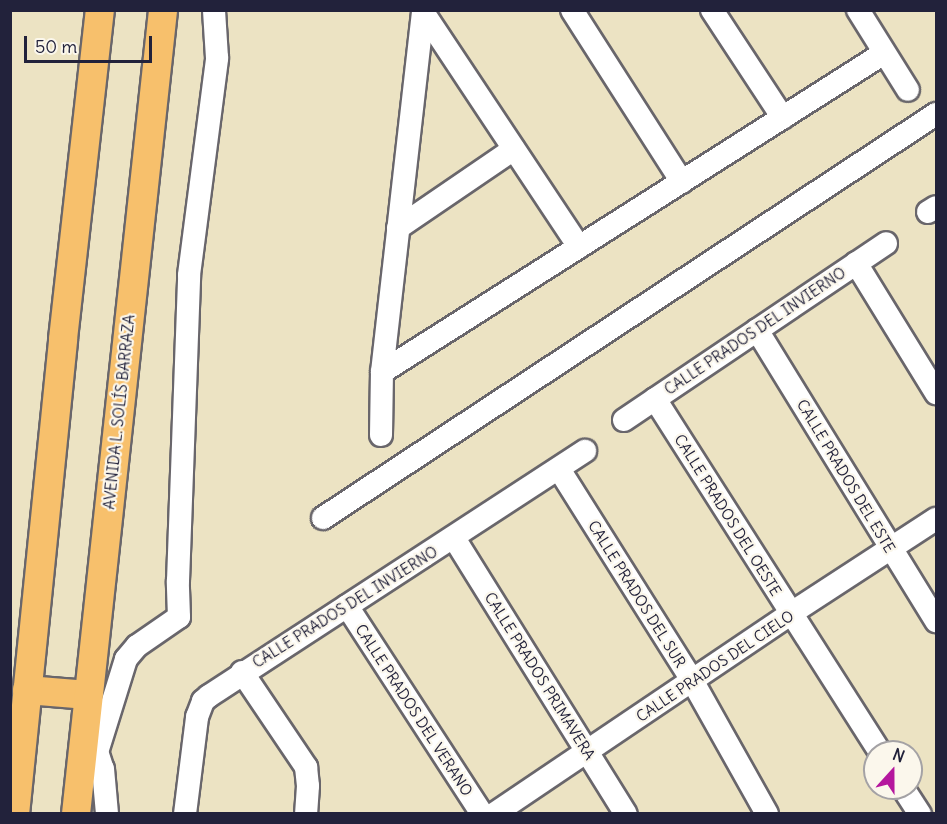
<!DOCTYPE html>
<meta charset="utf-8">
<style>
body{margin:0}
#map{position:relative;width:947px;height:824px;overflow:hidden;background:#ece3c3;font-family:Delius,sans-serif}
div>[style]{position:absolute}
.roads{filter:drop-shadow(2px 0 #69666b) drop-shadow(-2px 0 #69666b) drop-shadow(0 2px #69666b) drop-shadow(0 -2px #69666b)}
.minor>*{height:22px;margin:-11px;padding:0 11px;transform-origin:11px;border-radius:11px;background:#fff}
.major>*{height:28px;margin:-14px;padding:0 14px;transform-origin:14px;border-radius:14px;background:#f7c06c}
span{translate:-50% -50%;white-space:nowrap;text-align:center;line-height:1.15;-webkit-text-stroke:4.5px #fbf7ec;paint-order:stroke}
.street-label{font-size:15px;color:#22223b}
.frame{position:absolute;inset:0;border:12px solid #22223b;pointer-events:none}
.north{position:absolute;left:863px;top:740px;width:60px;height:60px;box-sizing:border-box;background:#fbf7ec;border:2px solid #a4a2a5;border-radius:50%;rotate:21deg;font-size:16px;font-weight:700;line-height:24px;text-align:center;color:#22223b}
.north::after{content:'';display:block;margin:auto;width:21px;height:27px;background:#b5179e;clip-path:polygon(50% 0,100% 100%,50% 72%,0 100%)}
.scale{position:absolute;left:24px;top:36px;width:128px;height:27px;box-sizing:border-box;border:3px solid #22223b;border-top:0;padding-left:8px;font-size:18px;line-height:21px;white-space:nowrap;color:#22223b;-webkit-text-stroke:4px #fbf7ec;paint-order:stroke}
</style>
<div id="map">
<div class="roads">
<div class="minor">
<i style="left:572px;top:10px;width:204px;rotate:57.4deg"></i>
<i style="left:712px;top:10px;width:129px;rotate:56.7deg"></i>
<i style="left:858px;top:10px;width:94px;rotate:58deg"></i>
<i style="left:423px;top:12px;width:282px;rotate:56.4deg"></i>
<i style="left:928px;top:212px;width:9px;rotate:-32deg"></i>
<i style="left:398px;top:228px;width:140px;rotate:-34.3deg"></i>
<i style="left:856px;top:263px;width:153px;rotate:58.4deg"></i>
<i style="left:757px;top:330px;width:342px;rotate:58.4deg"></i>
<i style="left:382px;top:372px;width:595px;rotate:-32.43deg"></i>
<i style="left:655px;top:399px;width:419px;rotate:57.5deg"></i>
<i style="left:624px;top:420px;width:316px;rotate:-34deg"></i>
<i style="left:381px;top:435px;width:63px;rotate:-89.1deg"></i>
<i style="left:382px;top:372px;width:364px;rotate:-83.5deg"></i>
<i style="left:559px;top:469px;width:252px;rotate:57.8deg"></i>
<i style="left:693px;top:682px;width:151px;rotate:60.7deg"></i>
<i style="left:323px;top:518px;width:734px;rotate:-33.39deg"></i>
<i style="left:454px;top:538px;width:325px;rotate:58.1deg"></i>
<i style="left:347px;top:606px;width:248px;rotate:57deg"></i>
<i style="left:242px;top:672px;width:115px;rotate:56deg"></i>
<i style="left:306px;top:767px;width:19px;rotate:84deg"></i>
<i style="left:308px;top:786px;width:28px;rotate:94deg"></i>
<i style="left:92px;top:736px;width:35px;rotate:72deg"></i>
<i style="left:103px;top:769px;width:45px;rotate:84.9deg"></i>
<i style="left:98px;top:749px;width:94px;rotate:-72.7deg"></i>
<i style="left:126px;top:659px;width:17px;rotate:-50deg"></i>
<i style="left:137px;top:646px;width:51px;rotate:-34.6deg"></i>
<i style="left:179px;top:617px;width:36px;rotate:-92deg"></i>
<i style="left:178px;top:581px;width:306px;rotate:-87.9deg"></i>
<i style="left:189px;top:275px;width:219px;rotate:-82.6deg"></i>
<i style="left:217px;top:58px;width:48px;rotate:-93.6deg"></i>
<i style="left:903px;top:788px;width:31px;rotate:57deg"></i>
<i style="left:185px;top:814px;width:98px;rotate:-82.9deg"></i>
<i style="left:197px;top:717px;width:17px;rotate:-69deg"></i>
<i style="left:203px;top:701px;width:8px;rotate:-40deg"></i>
<i style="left:209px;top:696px;width:449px;rotate:-33.1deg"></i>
<i style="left:494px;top:814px;width:357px;rotate:-34deg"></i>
<i style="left:790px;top:614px;width:174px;rotate:-33.1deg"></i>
</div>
<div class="major">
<i style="left:27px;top:690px;width:61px;rotate:4.7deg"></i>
<i style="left:15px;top:814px;width:477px;rotate:-84.2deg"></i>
<i style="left:63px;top:339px;width:331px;rotate:-83.6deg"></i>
<i style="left:76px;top:814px;width:809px;rotate:-83.82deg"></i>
</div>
</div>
<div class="street-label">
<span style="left:755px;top:331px;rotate:-34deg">CALLE PRADOS DEL INVIERNO</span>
<span style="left:119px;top:412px;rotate:-84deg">AVENIDA L. SOLÍS BARRAZA</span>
<span style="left:846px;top:476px;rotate:59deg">CALLE PRADOS DEL ESTE</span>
<span style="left:728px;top:515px;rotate:58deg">CALLE PRADOS DEL OESTE</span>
<span style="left:637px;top:594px;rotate:58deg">CALLE PRADOS DEL SUR</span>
<span style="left:345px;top:607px;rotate:-32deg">CALLE PRADOS DEL INVIERNO</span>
<span style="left:715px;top:666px;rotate:-34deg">CALLE PRADOS DEL CIELO</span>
<span style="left:540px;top:676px;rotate:58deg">CALLE PRADOS PRIMAVERA</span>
<span style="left:414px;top:710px;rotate:57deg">CALLE PRADOS DEL VERANO</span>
</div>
<div class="frame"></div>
<div class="north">N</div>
<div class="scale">50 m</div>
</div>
